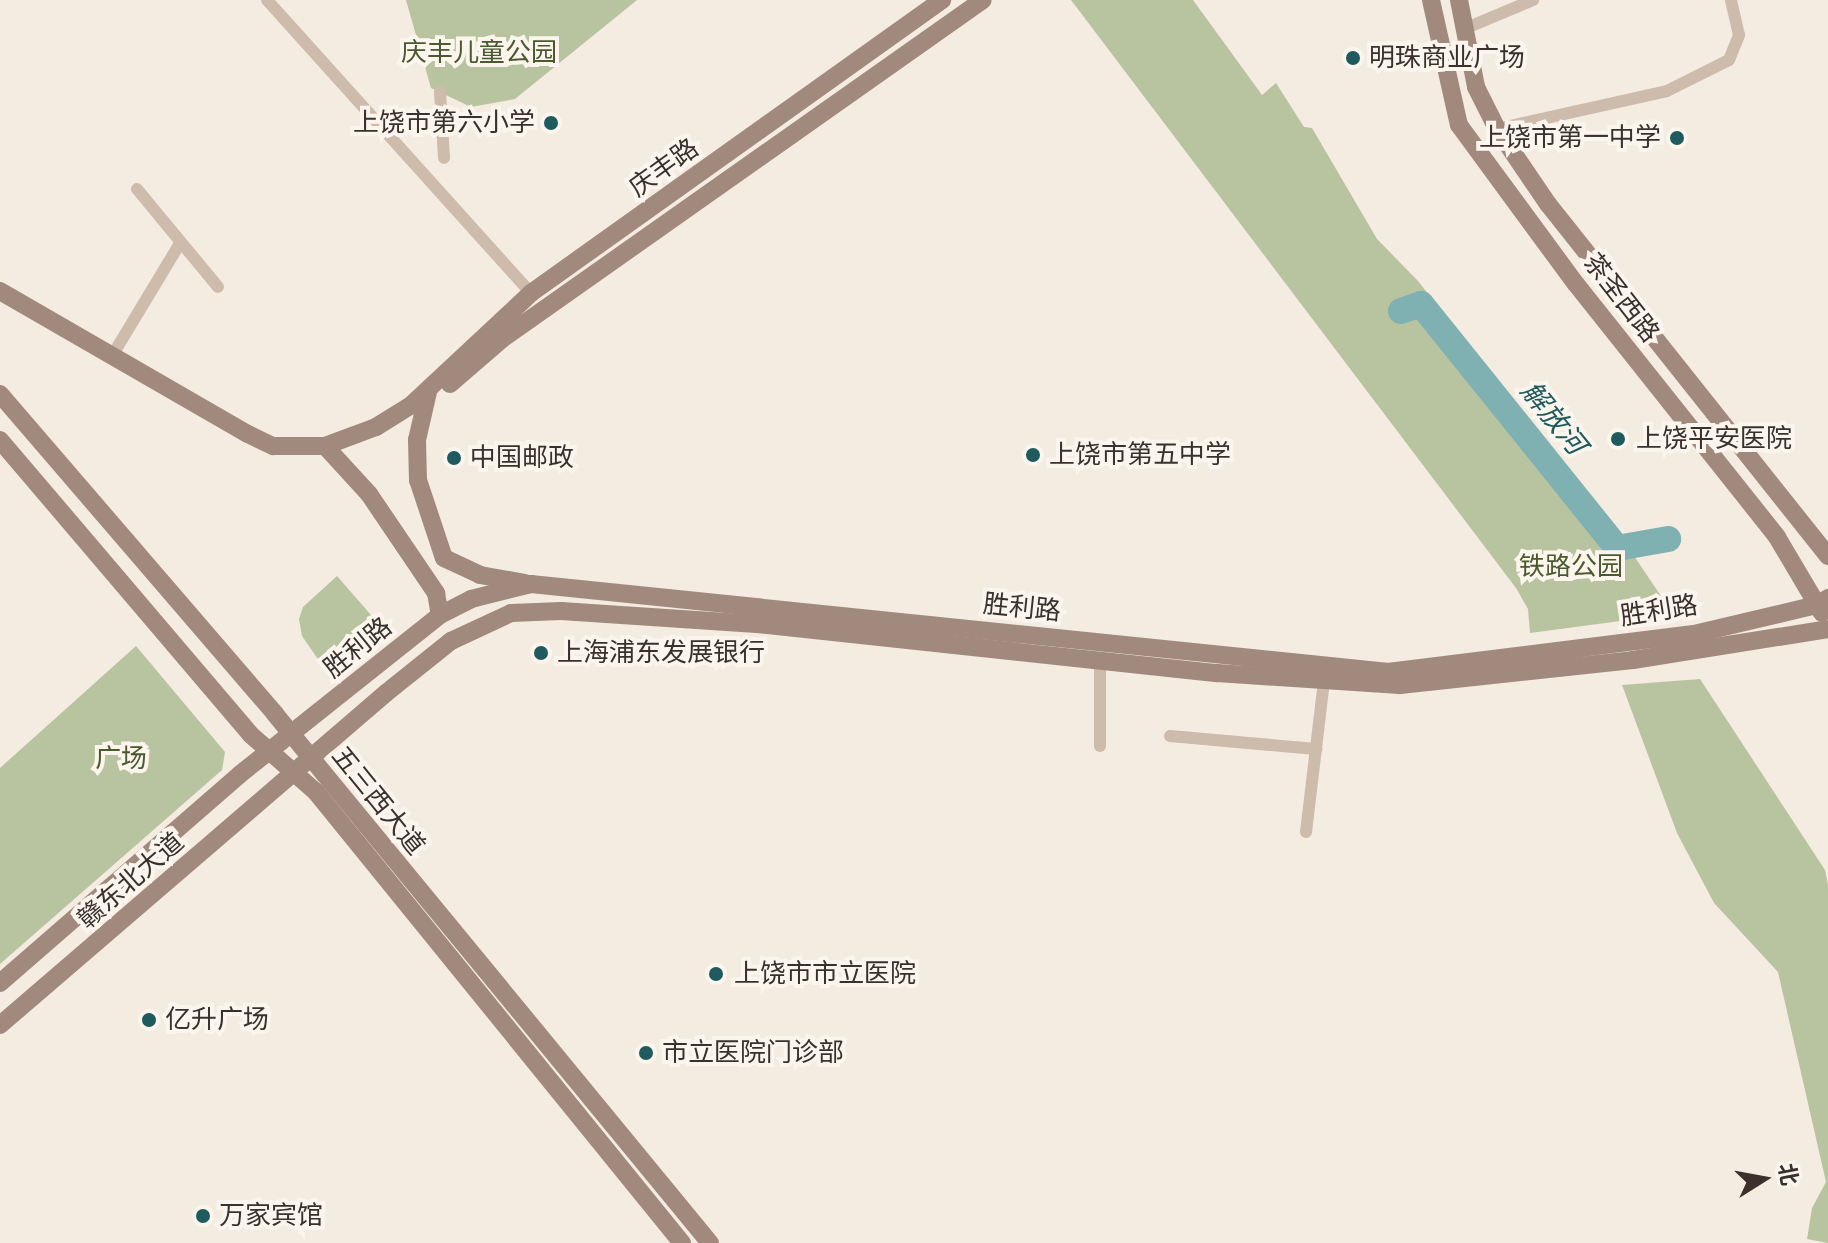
<!DOCTYPE html>
<meta charset="utf-8">
<style>
body{margin:0}
#map{position:relative;width:1828px;height:1243px;overflow:hidden;background:#f4ebe1;font-family:"Source Sans 3","Noto Sans SC",sans-serif}
div>[style]{position:absolute}
.green>*{inset:0;background:#b8c4a0}
.river>*{height:26px;margin:-13px;padding:0 13px;transform-origin:13px;border-radius:13px;background:#7fb0b2}
.street>*{height:12px;margin:-6px;padding:0 6px;transform-origin:6px;border-radius:6px;background:#cdbbac}
.secondary>*{height:18px;margin:-9px;padding:0 9px;transform-origin:9px;border-radius:9px;background:#a18a7d}
.dots>*{width:22px;height:22px;translate:-50% -50%;box-sizing:border-box;border:4px solid #fbf5ee;border-radius:50%}
span{translate:-50% -50%;white-space:nowrap;text-align:center;line-height:1.15;-webkit-text-stroke:8px #fbf5ee;paint-order:stroke}
.park-label{font-size:26px;color:#4a5a2e}
.poi-label{font-size:26px;color:#3b302b}
.left{translate:0 -50%;text-align:left}
.right{translate:-100% -50%;text-align:right}
.street-label{font-size:26px;color:#3b302b}
.water-label{font-size:28px;color:#1f5a5e;font-style:italic}
.north{position:absolute;left:1724px;top:1139px;width:80px;height:80px;-webkit-text-stroke:6px #fbf5ee;paint-order:stroke;rotate:79deg;font-size:22px;font-weight:700;line-height:32px;text-align:center;color:#3b302b}
.north::after{content:'';display:block;margin:auto;width:28px;height:36px;background:#3b302b;clip-path:polygon(50% 0,100% 100%,50% 72%,0 100%)}
</style>
<div id="map">
<div class="green">
<i style="clip-path:polygon(406px 0,637px 0,515px 99px,471px 107px,431px 88px)"></i>
<i style="clip-path:polygon(1071px 0,1193px 0,1262px 95px,1276px 83px,1304px 127px,1312px 128px,1377px 239px,1418px 281px,1628px 547px,1673px 614px,1530px 633px,1528px 609px,1516px 588px)"></i>
<i style="clip-path:polygon(337px 576px,378px 623px,324px 668px,302px 636px,299px 619px,303px 607px)"></i>
<i style="clip-path:polygon(136px 646px,225px 752px,222px 770px,0 964px,0 768px)"></i>
<i style="clip-path:polygon(1700px 679px,1825px 870px,1828px 885px,1828px 1243px,1807px 1239px,1812px 1208px,1826px 1182px,1778px 972px,1714px 903px,1677px 833px,1622px 685px)"></i>
</div>
<div class="river">
<i style="left:1401px;top:311px;width:21px;rotate:-19deg"></i>
<i style="left:1421px;top:304px;width:313px;rotate:51.2deg"></i>
<i style="left:1617px;top:548px;width:52px;rotate:-10deg"></i>
</div>
<div class="street">
<i style="left:267px;top:0;width:394px;rotate:48deg"></i>
<i style="left:1464px;top:29px;width:75px;rotate:-22.8deg"></i>
<i style="left:440px;top:92px;width:66px;rotate:86.5deg"></i>
<i style="left:1497px;top:129px;width:174px;rotate:-12.6deg"></i>
<i style="left:1667px;top:91px;width:69px;rotate:-26.6deg"></i>
<i style="left:1729px;top:60px;width:27px;rotate:-68deg"></i>
<i style="left:1739px;top:35px;width:36px;rotate:-103deg"></i>
<i style="left:137px;top:189px;width:127px;rotate:50.4deg"></i>
<i style="left:112px;top:356px;width:130px;rotate:-58.9deg"></i>
<i style="left:1100px;top:660px;width:86px;rotate:90deg"></i>
<i style="left:1170px;top:736px;width:147px;rotate:5.1deg"></i>
<i style="left:1306px;top:832px;width:152px;rotate:-83.2deg"></i>
</div>
<div class="secondary">
<i style="left:1431px;top:0;width:128px;rotate:77.4deg"></i>
<i style="left:1459px;top:125px;width:197px;rotate:53.7deg"></i>
<i style="left:1576px;top:284px;width:323px;rotate:51.5deg"></i>
<i style="left:1777px;top:537px;width:88px;rotate:59.4deg"></i>
<i style="left:1459px;top:0;width:89px;rotate:78.9deg"></i>
<i style="left:1476px;top:87px;width:47px;rotate:63.4deg"></i>
<i style="left:1497px;top:129px;width:91px;rotate:55.8deg"></i>
<i style="left:1548px;top:204px;width:450px;rotate:51.5deg"></i>
<i style="left:0;top:291px;width:286px;rotate:30deg"></i>
<i style="left:248px;top:434px;width:28px;rotate:26deg"></i>
<i style="left:273px;top:446px;width:52px"></i>
<i style="left:325px;top:446px;width:54px;rotate:-20.4deg"></i>
<i style="left:376px;top:427px;width:40px;rotate:-32deg"></i>
<i style="left:410px;top:406px;width:166px;rotate:-43deg"></i>
<i style="left:531px;top:293px;width:505px;rotate:-35.48deg"></i>
<i style="left:450px;top:384px;width:69px;rotate:-40.9deg"></i>
<i style="left:502px;top:339px;width:588px;rotate:-35.18deg"></i>
<i style="left:428px;top:392px;width:49px;rotate:102.9deg"></i>
<i style="left:417px;top:440px;width:40px;rotate:88.6deg"></i>
<i style="left:418px;top:480px;width:82px;rotate:71.6deg"></i>
<i style="left:444px;top:558px;width:40px;rotate:25deg"></i>
<i style="left:480px;top:575px;width:46px;rotate:10.1deg"></i>
<i style="left:0;top:394px;width:422px;rotate:49.3deg"></i>
<i style="left:275px;top:714px;width:685px;rotate:50.57deg"></i>
<i style="left:0;top:440px;width:387px;rotate:49.6deg"></i>
<i style="left:251px;top:735px;width:86px;rotate:41.2deg"></i>
<i style="left:316px;top:792px;width:581px;rotate:50.94deg"></i>
<i style="left:325px;top:446px;width:65px;rotate:47.5deg"></i>
<i style="left:369px;top:494px;width:120px;rotate:55.9deg"></i>
<i style="left:436px;top:593px;width:22px;rotate:80deg"></i>
<i style="left:0;top:983px;width:317px;rotate:-41deg"></i>
<i style="left:239px;top:775px;width:257px;rotate:-38.5deg"></i>
<i style="left:440px;top:615px;width:35px;rotate:-27deg"></i>
<i style="left:471px;top:599px;width:62px;rotate:-14deg"></i>
<i style="left:531px;top:584px;width:862px;rotate:5.86deg"></i>
<i style="left:1388px;top:672px;width:308px;rotate:-7.1deg"></i>
<i style="left:1694px;top:634px;width:126px;rotate:-13.3deg"></i>
<i style="left:1817px;top:605px;width:13px;rotate:-32deg"></i>
<i style="left:0;top:1025px;width:509px;rotate:-40.7deg"></i>
<i style="left:386px;top:693px;width:83px;rotate:-38.7deg"></i>
<i style="left:451px;top:641px;width:66px;rotate:-25deg"></i>
<i style="left:511px;top:613px;width:50px;rotate:-2.3deg"></i>
<i style="left:561px;top:611px;width:196px;rotate:3.8deg"></i>
<i style="left:757px;top:624px;width:463px;rotate:6.1deg"></i>
<i style="left:1217px;top:673px;width:183px;rotate:3.8deg"></i>
<i style="left:1400px;top:685px;width:234px;rotate:-6.1deg"></i>
<i style="left:1633px;top:660px;width:197px;rotate:-9deg"></i>
</div>
<div class="dots">
<i style="left:1353px;top:58px;background:#1f5a5e"></i>
<i style="left:551px;top:123px;background:#1f5a5e"></i>
<i style="left:1677px;top:138px;background:#1f5a5e"></i>
<i style="left:1618px;top:439px;background:#1f5a5e"></i>
<i style="left:1033px;top:455px;background:#1f5a5e"></i>
<i style="left:454px;top:458px;background:#1f5a5e"></i>
<i style="left:541px;top:653px;background:#1f5a5e"></i>
<i style="left:716px;top:974px;background:#1f5a5e"></i>
<i style="left:149px;top:1020px;background:#1f5a5e"></i>
<i style="left:646px;top:1053px;background:#1f5a5e"></i>
<i style="left:203px;top:1216px;background:#1f5a5e"></i>
</div>
<div class="park-label">
<span style="left:479px;top:53px">庆丰儿童公园</span>
<span style="left:1571px;top:567px">铁路公园</span>
<span style="left:121px;top:759px">广场</span>
</div>
<div class="poi-label">
<span class="left" style="left:1369px;top:58px">明珠商业广场</span>
<span class="right" style="left:535px;top:123px">上饶市第六小学</span>
<span class="right" style="left:1661px;top:138px">上饶市第一中学</span>
<span class="left" style="left:1636px;top:439px">上饶平安医院</span>
<span class="left" style="left:1049px;top:455px">上饶市第五中学</span>
<span class="left" style="left:470px;top:458px">中国邮政</span>
<span class="left" style="left:557px;top:653px">上海浦东发展银行</span>
<span class="left" style="left:734px;top:974px">上饶市市立医院</span>
<span class="left" style="left:165px;top:1020px">亿升广场</span>
<span class="left" style="left:662px;top:1053px">市立医院门诊部</span>
<span class="left" style="left:219px;top:1216px">万家宾馆</span>
</div>
<div class="street-label">
<span style="left:664px;top:168px;rotate:-36deg">庆丰路</span>
<span style="left:1621px;top:298px;rotate:52deg">茶圣西路</span>
<span style="left:1022px;top:608px;rotate:6deg">胜利路</span>
<span style="left:1659px;top:611px;rotate:-9deg">胜利路</span>
<span style="left:358px;top:648px;rotate:-39deg">胜利路</span>
<span style="left:378px;top:801px;rotate:51deg">五三西大道</span>
<span style="left:131px;top:881px;rotate:-41deg">赣东北大道</span>
</div>
<div class="water-label">
<span style="left:1553px;top:418px;rotate:51deg">解放河</span>
</div>
<div class="north">北</div>
</div>
